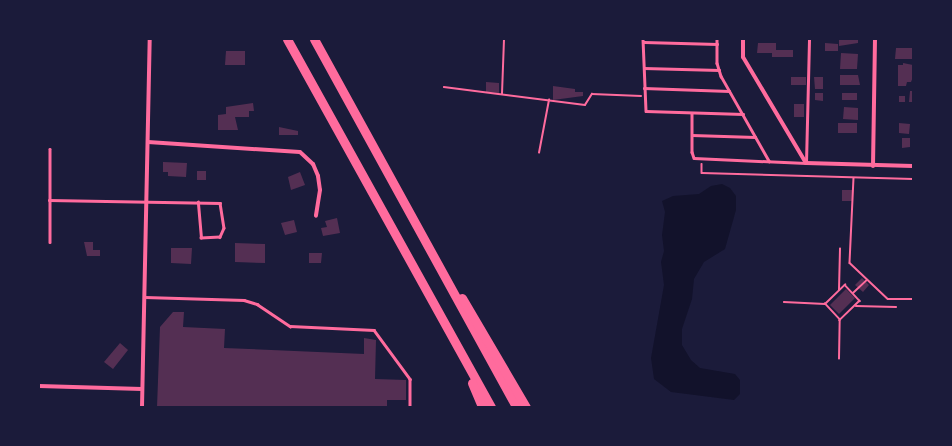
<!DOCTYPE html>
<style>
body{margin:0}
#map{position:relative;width:952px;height:446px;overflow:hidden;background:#1b1b3a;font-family:"PT Sans",sans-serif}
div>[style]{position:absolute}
.water>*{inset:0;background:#12122b}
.building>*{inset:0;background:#542f53}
.path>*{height:1.5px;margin:-0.75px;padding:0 0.75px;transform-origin:0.75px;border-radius:0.75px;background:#ff6b9d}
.service>*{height:2.5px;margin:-1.25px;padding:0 1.25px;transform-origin:1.25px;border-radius:1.25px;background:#ff6b9d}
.minor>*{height:4px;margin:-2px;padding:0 2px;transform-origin:2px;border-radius:2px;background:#ff6b9d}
.motorway>*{height:9px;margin:-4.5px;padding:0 4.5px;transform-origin:4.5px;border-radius:4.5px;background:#ff6b9d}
span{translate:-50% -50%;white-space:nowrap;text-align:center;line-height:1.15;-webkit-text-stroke:3.5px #1b1b3a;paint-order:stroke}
.frame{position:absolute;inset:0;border:40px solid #1b1b3a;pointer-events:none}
</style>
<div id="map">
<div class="water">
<i style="clip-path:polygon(722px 184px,730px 188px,736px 196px,736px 210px,725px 249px,704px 262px,694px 279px,692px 299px,682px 329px,682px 345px,691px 360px,700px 368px,735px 374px,740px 380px,740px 394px,734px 400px,671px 392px,654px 379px,651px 358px,664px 285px,661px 262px,664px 251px,662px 235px,665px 212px,662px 201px,673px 196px,699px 194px,711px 186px)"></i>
</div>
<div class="building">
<i style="clip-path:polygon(839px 39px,858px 39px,858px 43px,839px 46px)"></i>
<i style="clip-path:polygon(758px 43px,776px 43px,776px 50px,793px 50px,793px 57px,772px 57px,772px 53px,757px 53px)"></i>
<i style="clip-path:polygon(825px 43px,838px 44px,838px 51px,825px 51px)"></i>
<i style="clip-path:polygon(896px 48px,913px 48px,913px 59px,895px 59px)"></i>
<i style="clip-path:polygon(226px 51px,245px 51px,245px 65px,225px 65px)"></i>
<i style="clip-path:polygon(841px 53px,858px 54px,857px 69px,840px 69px)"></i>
<i style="clip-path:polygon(903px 63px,913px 65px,913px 77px,911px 82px,907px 82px,906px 86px,898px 86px,898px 65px,903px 65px)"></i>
<i style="clip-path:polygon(840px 75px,858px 75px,860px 85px,840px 85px)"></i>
<i style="clip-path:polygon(791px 77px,806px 77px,806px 85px,791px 85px)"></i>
<i style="clip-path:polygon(814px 77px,823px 77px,823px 89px,815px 89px)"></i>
<i style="clip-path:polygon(486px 82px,499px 83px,499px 93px,486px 92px)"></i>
<i style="clip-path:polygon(553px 86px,575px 89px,575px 92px,583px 92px,583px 96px,553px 100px)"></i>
<i style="clip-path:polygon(910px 91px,913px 91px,913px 102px,909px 102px)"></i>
<i style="clip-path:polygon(815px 93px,823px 93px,823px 101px,815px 100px)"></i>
<i style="clip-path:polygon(842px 93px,857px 93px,857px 100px,842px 100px)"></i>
<i style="clip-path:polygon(899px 96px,905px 96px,905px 102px,899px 102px)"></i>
<i style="clip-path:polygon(253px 103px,254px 111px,249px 111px,249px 117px,235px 117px,238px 130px,218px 130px,218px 115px,226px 114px,226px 107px)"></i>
<i style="clip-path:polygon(794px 104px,804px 104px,804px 117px,794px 117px)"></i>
<i style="clip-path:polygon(844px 107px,858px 108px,858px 120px,843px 119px)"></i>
<i style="clip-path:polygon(838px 123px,857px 123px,857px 133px,838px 133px)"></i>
<i style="clip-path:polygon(899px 123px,910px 124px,909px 134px,899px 133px)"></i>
<i style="clip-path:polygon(279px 127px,298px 131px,298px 135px,279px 135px)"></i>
<i style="clip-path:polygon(902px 138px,910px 138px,910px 147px,902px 148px)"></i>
<i style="clip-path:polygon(163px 162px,187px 163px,186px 177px,168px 176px,168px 172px,163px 172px)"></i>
<i style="clip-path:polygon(197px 171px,206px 171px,206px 180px,197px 180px)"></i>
<i style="clip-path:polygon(300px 172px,305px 185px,291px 190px,288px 177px)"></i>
<i style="clip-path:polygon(842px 190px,853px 190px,853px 201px,842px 201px)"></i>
<i style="clip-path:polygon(337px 218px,340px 233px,323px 236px,321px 228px,327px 227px,325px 221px)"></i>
<i style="clip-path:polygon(294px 220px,297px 232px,285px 235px,281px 223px)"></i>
<i style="clip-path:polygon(84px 242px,93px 242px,93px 250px,100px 250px,100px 256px,87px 256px)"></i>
<i style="clip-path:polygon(235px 243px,265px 244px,265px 263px,235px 262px)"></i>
<i style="clip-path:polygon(171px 248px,192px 248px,191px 264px,171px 263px)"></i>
<i style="clip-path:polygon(309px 253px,322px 253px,321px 263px,309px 263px)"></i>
<i style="clip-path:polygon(862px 278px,869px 285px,863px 292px,855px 285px)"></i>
<i style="clip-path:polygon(846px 289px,855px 298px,839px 314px,830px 305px)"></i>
<i style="clip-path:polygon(173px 312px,184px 312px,183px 327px,225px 329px,224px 348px,364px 354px,364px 338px,376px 340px,375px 379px,406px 380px,406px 400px,387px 400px,387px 407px,157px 407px,160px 327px)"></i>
<i style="clip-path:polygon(120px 343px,128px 350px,113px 369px,104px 362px)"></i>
</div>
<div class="path">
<i style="left:444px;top:87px;width:142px;rotate:7.3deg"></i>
<i style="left:585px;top:105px;width:13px;rotate:-58deg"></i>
<i style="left:592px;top:94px;width:49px;rotate:2.3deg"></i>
<i style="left:502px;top:94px;width:55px;rotate:-87.9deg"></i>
<i style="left:539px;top:153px;width:54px;rotate:-79.3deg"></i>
<i style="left:702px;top:164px;width:9px;rotate:90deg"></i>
<i style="left:702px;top:173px;width:211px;rotate:1.6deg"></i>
<i style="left:854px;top:178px;width:85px;rotate:92.7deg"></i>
<i style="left:850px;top:263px;width:52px;rotate:43.5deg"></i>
<i style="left:888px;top:299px;width:25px"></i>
<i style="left:845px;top:285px;width:22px;rotate:47deg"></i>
<i style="left:860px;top:301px;width:28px;rotate:136deg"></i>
<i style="left:840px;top:320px;width:22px;rotate:-133deg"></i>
<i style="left:825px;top:304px;width:28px;rotate:-44deg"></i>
<i style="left:839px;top:290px;width:41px;rotate:-88.6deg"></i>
<i style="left:853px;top:293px;width:19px;rotate:-43deg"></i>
<i style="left:784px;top:302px;width:41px;rotate:2.8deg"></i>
<i style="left:856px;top:306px;width:40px;rotate:1.4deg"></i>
<i style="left:839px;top:359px;width:39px;rotate:-89deg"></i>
</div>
<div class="service">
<i style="left:643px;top:39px;width:72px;rotate:87.6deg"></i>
<i style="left:646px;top:111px;width:97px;rotate:1.8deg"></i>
<i style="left:717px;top:39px;width:24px;rotate:90deg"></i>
<i style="left:717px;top:63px;width:14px;rotate:73deg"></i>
<i style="left:721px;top:76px;width:98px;rotate:60.5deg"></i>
<i style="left:644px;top:42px;width:73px;rotate:1.6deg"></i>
<i style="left:644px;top:68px;width:75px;rotate:1.5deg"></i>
<i style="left:644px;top:88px;width:85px;rotate:2deg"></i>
<i style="left:692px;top:113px;width:39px;rotate:90deg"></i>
<i style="left:692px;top:152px;width:6px;rotate:72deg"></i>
<i style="left:694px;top:158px;width:112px;rotate:2.6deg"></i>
<i style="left:806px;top:163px;width:124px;rotate:-88.6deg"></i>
<i style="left:692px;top:135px;width:63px;rotate:1.8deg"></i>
<i style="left:50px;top:149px;width:93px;rotate:90deg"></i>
<i style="left:49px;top:200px;width:171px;rotate:1deg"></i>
<i style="left:220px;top:203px;width:25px;rotate:81deg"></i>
<i style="left:224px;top:228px;width:10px;rotate:114deg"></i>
<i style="left:220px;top:237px;width:19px;rotate:177deg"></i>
<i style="left:201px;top:238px;width:36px;rotate:-95deg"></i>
<i style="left:145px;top:297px;width:99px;rotate:1.7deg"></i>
<i style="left:244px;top:300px;width:14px;rotate:17deg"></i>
<i style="left:257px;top:304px;width:40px;rotate:34deg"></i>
<i style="left:290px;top:326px;width:84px;rotate:2.7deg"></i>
<i style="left:374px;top:330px;width:61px;rotate:53.7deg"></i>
<i style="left:410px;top:379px;width:28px;rotate:90deg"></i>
</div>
<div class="minor">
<i style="left:743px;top:39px;width:18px;rotate:90deg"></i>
<i style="left:743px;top:57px;width:123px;rotate:59.3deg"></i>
<i style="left:806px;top:163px;width:107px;rotate:1.6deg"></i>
<i style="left:148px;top:142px;width:152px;rotate:3.8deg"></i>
<i style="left:300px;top:152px;width:18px;rotate:43deg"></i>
<i style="left:313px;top:164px;width:13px;rotate:67deg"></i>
<i style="left:318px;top:176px;width:14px;rotate:82deg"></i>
<i style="left:320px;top:190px;width:26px;rotate:99deg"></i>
<i style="left:873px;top:166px;width:127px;rotate:-89.1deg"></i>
<i style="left:39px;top:386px;width:103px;rotate:1.7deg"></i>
<i style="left:142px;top:407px;width:368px;rotate:-88.8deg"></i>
</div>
<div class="motorway">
<i style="left:287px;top:39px;width:421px;rotate:61deg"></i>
<i style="left:314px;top:39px;width:420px;rotate:61.2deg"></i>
<i style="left:462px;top:298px;width:126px;rotate:59.6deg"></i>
<i style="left:472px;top:383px;width:26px;rotate:67deg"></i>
</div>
<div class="frame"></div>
</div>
